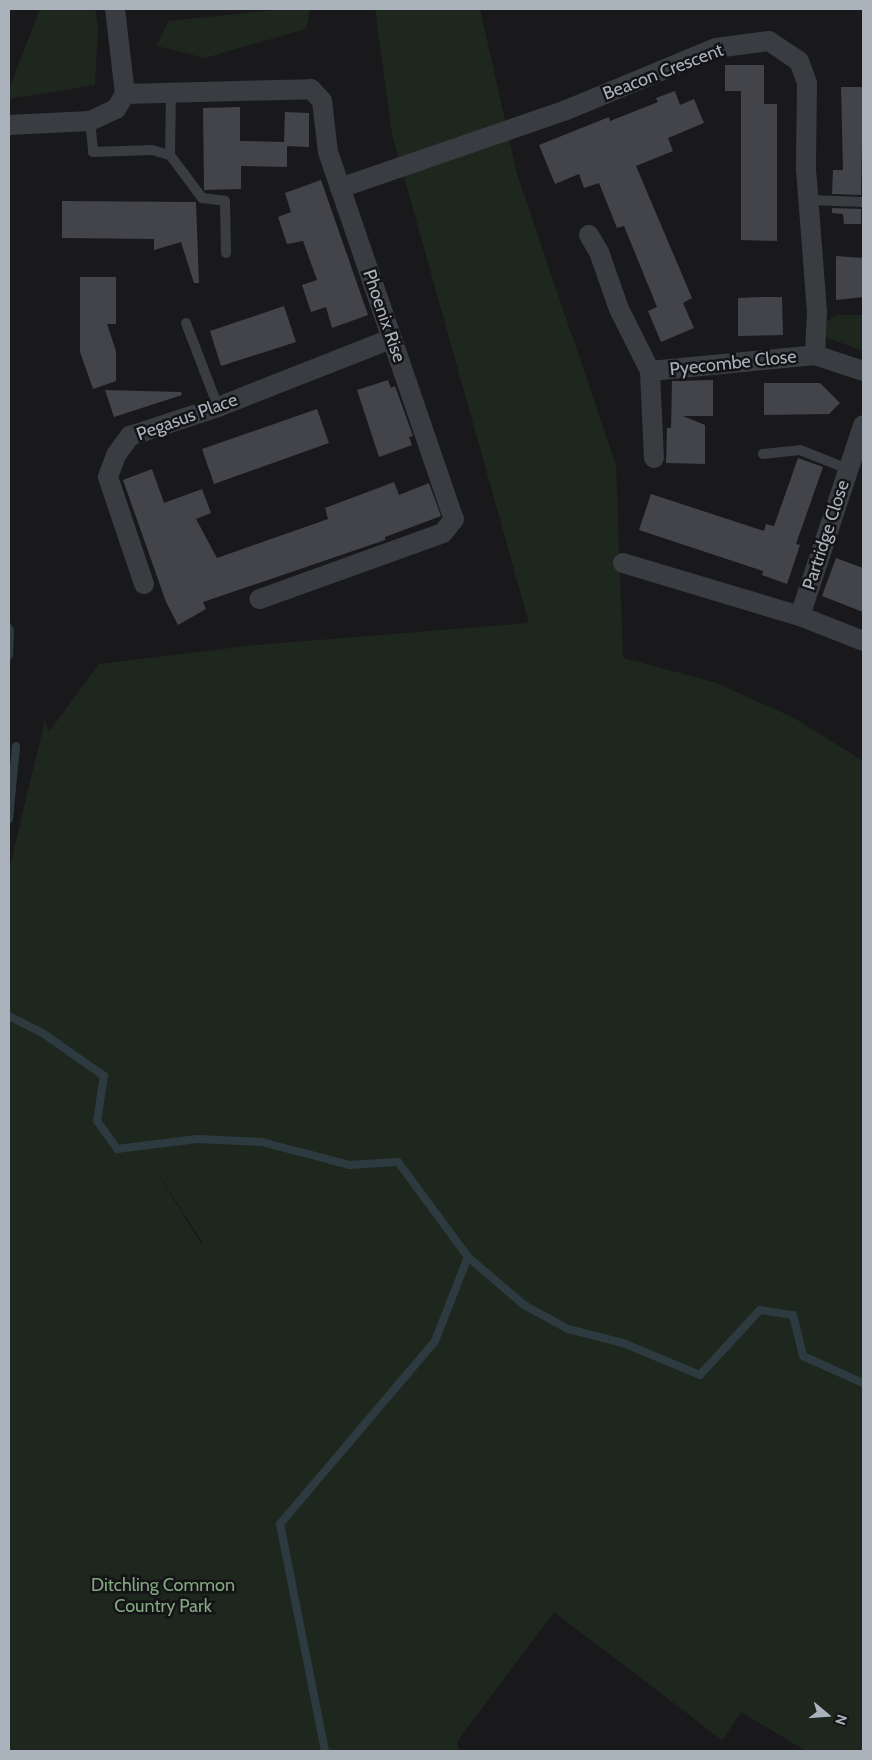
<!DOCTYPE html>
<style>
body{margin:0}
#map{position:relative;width:872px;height:1760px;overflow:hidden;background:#19191b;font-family:Cabin,sans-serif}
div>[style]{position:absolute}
.green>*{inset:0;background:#1e271e}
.water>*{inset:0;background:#2d3b41}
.stream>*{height:8px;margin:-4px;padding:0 4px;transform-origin:4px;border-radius:4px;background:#2d3b41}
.building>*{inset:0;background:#434449}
.service>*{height:10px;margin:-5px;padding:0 5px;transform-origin:5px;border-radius:5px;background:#393c41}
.minor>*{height:20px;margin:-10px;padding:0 10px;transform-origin:10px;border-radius:10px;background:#393c41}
span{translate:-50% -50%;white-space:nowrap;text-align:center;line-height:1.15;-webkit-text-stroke:5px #141416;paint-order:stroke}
.street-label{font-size:18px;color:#aab2bc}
.park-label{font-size:18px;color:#83a980}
.frame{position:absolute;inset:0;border:10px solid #aab2bc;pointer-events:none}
.north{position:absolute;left:802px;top:1690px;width:50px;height:50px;-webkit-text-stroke:4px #141416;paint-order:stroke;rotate:108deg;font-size:14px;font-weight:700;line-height:20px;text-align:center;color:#aab2bc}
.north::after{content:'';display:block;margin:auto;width:18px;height:22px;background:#aab2bc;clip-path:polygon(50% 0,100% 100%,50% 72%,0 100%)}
</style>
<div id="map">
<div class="green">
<i style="clip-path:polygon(40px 9px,95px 9px,98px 26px,95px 85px,9px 99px,9px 89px)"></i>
<i style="clip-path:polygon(286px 9px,310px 10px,306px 29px,205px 58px,157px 46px,168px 21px)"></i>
<i style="clip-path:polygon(evenodd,375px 9px,480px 9px,517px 174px,616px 465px,623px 658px,714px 682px,794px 718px,863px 761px,863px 1751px,806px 1751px,741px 1712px,722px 1740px,554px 1612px,457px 1742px,459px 1751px,9px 1751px,9px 870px,45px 720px,49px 732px,99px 664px,257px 645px,529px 623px,392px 134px,375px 9px,152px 1164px,201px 1240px,203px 1247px,152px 1164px)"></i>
<i style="clip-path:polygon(837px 315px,863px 315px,863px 351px,825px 337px,825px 322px)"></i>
</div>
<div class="water">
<i style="clip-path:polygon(9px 621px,14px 629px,13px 656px,9px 662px)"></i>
</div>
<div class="stream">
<i style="left:9px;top:819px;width:73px;rotate:-84.5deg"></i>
<i style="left:9px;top:1016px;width:39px;rotate:27deg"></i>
<i style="left:44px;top:1034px;width:73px;rotate:35deg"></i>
<i style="left:104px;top:1076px;width:46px;rotate:98.8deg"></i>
<i style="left:97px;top:1121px;width:34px;rotate:54deg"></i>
<i style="left:117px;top:1149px;width:81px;rotate:-7.1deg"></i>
<i style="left:197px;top:1139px;width:65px;rotate:2.6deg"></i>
<i style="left:262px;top:1142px;width:90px;rotate:14.8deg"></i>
<i style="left:349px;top:1165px;width:49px;rotate:-3.5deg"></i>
<i style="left:398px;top:1162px;width:118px;rotate:53.6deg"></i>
<i style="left:468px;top:1257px;width:74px;rotate:40.6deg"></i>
<i style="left:524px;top:1305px;width:50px;rotate:28.6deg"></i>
<i style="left:568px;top:1329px;width:57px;rotate:14.3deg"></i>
<i style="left:623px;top:1343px;width:83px;rotate:22.6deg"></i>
<i style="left:700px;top:1375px;width:88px;rotate:-47.3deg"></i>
<i style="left:760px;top:1310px;width:33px;rotate:9deg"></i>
<i style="left:793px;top:1315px;width:42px;rotate:76.3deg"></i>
<i style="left:803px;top:1356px;width:66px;rotate:24.2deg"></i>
<i style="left:325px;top:1751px;width:231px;rotate:-101.2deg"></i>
<i style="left:280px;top:1524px;width:240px;rotate:-49.7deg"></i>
<i style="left:435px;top:1341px;width:90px;rotate:-68.6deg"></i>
</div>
<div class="building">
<i style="clip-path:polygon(725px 65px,764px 65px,764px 104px,777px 104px,777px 241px,741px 240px,741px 91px,725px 91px)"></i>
<i style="clip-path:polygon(841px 87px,863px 87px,861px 195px,832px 194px,833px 170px,843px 170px)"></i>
<i style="clip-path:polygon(675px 91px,680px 105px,694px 99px,704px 123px,668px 138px,673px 151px,636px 166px,692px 298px,683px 303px,694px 328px,661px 342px,648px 311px,657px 307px,624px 226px,617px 228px,599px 183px,584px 188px,579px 174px,555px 184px,539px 145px,609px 117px,610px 121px,658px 102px,656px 98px)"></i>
<i style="clip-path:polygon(240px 107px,240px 141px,284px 142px,285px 112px,309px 113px,309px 147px,287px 146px,287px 167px,241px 166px,241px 189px,204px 190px,203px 108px)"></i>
<i style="clip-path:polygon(321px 180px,368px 315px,332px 328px,326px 307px,311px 312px,302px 285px,317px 280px,303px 241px,287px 244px,278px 217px,291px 212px,285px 193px)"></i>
<i style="clip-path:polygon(62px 201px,196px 202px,199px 283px,194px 283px,181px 242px,154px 250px,154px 239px,62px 238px)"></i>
<i style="clip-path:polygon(832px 208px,861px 209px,861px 224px,844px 224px,843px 214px,832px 213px)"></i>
<i style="clip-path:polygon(836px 256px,863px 258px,863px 297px,836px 300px)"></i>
<i style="clip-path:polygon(80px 277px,116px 277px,116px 324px,107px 324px,116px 351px,116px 381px,93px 389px,80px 352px)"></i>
<i style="clip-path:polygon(761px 297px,782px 297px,783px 335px,738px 336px,738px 298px)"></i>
<i style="clip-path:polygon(284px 306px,296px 342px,221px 366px,210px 331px)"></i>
<i style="clip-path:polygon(388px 380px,391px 388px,395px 386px,413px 436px,409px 437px,412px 445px,379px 457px,357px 390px)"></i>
<i style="clip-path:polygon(713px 380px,713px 416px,683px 416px,705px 425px,705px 464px,666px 463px,667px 428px,671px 428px,672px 381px)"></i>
<i style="clip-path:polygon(764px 383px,820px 383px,840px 403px,829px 414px,764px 415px)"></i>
<i style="clip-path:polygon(105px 390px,181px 392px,182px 395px,114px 417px)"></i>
<i style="clip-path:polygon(317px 409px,329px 443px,214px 484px,202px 449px)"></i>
<i style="clip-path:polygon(798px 458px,823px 467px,796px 544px,800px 545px,787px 584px,762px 575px,763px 571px,639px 530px,651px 494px,764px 531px,766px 524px,774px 526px)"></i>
<i style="clip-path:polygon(152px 469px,164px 503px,202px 489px,211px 513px,196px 519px,217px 558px,328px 519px,325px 508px,394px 482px,399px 495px,429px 483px,441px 516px,385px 537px,385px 540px,203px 602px,206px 609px,178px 625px,166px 602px,123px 480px)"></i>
<i style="clip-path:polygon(836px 558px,863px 568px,863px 612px,822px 596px)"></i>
</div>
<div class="service">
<i style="left:90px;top:121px;width:31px;rotate:84deg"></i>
<i style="left:93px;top:152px;width:59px;rotate:-1.9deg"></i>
<i style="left:152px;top:150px;width:19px;rotate:16deg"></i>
<i style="left:170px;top:155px;width:62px;rotate:-89.1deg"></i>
<i style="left:170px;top:155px;width:54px;rotate:53.3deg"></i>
<i style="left:202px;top:198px;width:23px;rotate:7deg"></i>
<i style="left:225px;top:201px;width:52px;rotate:88.9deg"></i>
<i style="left:810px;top:200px;width:53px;rotate:2.2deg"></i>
<i style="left:186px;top:323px;width:90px;rotate:69.1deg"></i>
<i style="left:763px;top:454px;width:37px;rotate:-6deg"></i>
<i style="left:800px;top:450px;width:52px;rotate:21.6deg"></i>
</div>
<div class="minor">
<i style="left:125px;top:94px;width:186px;rotate:-1.5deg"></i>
<i style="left:311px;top:89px;width:16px;rotate:47deg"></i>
<i style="left:322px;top:101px;width:51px;rotate:83.3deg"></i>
<i style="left:328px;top:152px;width:388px;rotate:71.1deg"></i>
<i style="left:454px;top:519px;width:18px;rotate:128deg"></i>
<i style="left:443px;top:533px;width:195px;rotate:160.2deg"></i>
<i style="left:9px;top:125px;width:81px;rotate:-2.8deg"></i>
<i style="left:90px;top:121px;width:29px;rotate:-25deg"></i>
<i style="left:116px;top:109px;width:17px;rotate:-59deg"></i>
<i style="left:125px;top:94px;width:86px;rotate:-96.7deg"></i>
<i style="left:340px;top:188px;width:237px;rotate:-19deg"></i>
<i style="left:564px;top:111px;width:165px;rotate:-22.5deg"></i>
<i style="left:716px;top:48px;width:53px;rotate:-7.5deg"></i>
<i style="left:769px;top:41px;width:36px;rotate:34deg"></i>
<i style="left:799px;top:61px;width:23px;rotate:70deg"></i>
<i style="left:807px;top:83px;width:86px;rotate:90.7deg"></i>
<i style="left:806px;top:169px;width:142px;rotate:85.6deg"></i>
<i style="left:817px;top:311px;width:44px;rotate:92.6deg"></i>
<i style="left:815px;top:355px;width:51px;rotate:18.4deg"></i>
<i style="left:589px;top:235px;width:20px;rotate:60deg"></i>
<i style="left:599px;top:252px;width:60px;rotate:70.7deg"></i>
<i style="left:619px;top:309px;width:69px;rotate:63.4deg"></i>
<i style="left:650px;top:371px;width:87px;rotate:87.4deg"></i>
<i style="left:650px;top:371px;width:166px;rotate:-5.5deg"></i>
<i style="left:623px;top:563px;width:185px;rotate:16.7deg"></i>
<i style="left:800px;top:616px;width:68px;rotate:21.6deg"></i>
<i style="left:144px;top:584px;width:113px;rotate:-108.6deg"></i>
<i style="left:108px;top:477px;width:23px;rotate:-70deg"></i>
<i style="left:116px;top:455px;width:24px;rotate:-54deg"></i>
<i style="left:130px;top:436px;width:93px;rotate:-18.2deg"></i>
<i style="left:218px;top:407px;width:186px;rotate:-21.5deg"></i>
<i style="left:800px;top:616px;width:201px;rotate:-71.7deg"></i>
</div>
<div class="street-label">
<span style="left:663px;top:72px;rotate:-21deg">Beacon Crescent</span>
<span style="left:384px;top:316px;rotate:71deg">Phoenix Rise</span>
<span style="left:733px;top:363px;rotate:-6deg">Pyecombe Close</span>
<span style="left:187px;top:417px;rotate:-20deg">Pegasus Place</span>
<span style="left:826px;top:535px;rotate:-72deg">Partridge Close</span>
</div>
<div class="park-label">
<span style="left:163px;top:1596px">Ditchling Common<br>Country Park</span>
</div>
<div class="frame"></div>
<div class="north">N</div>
</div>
